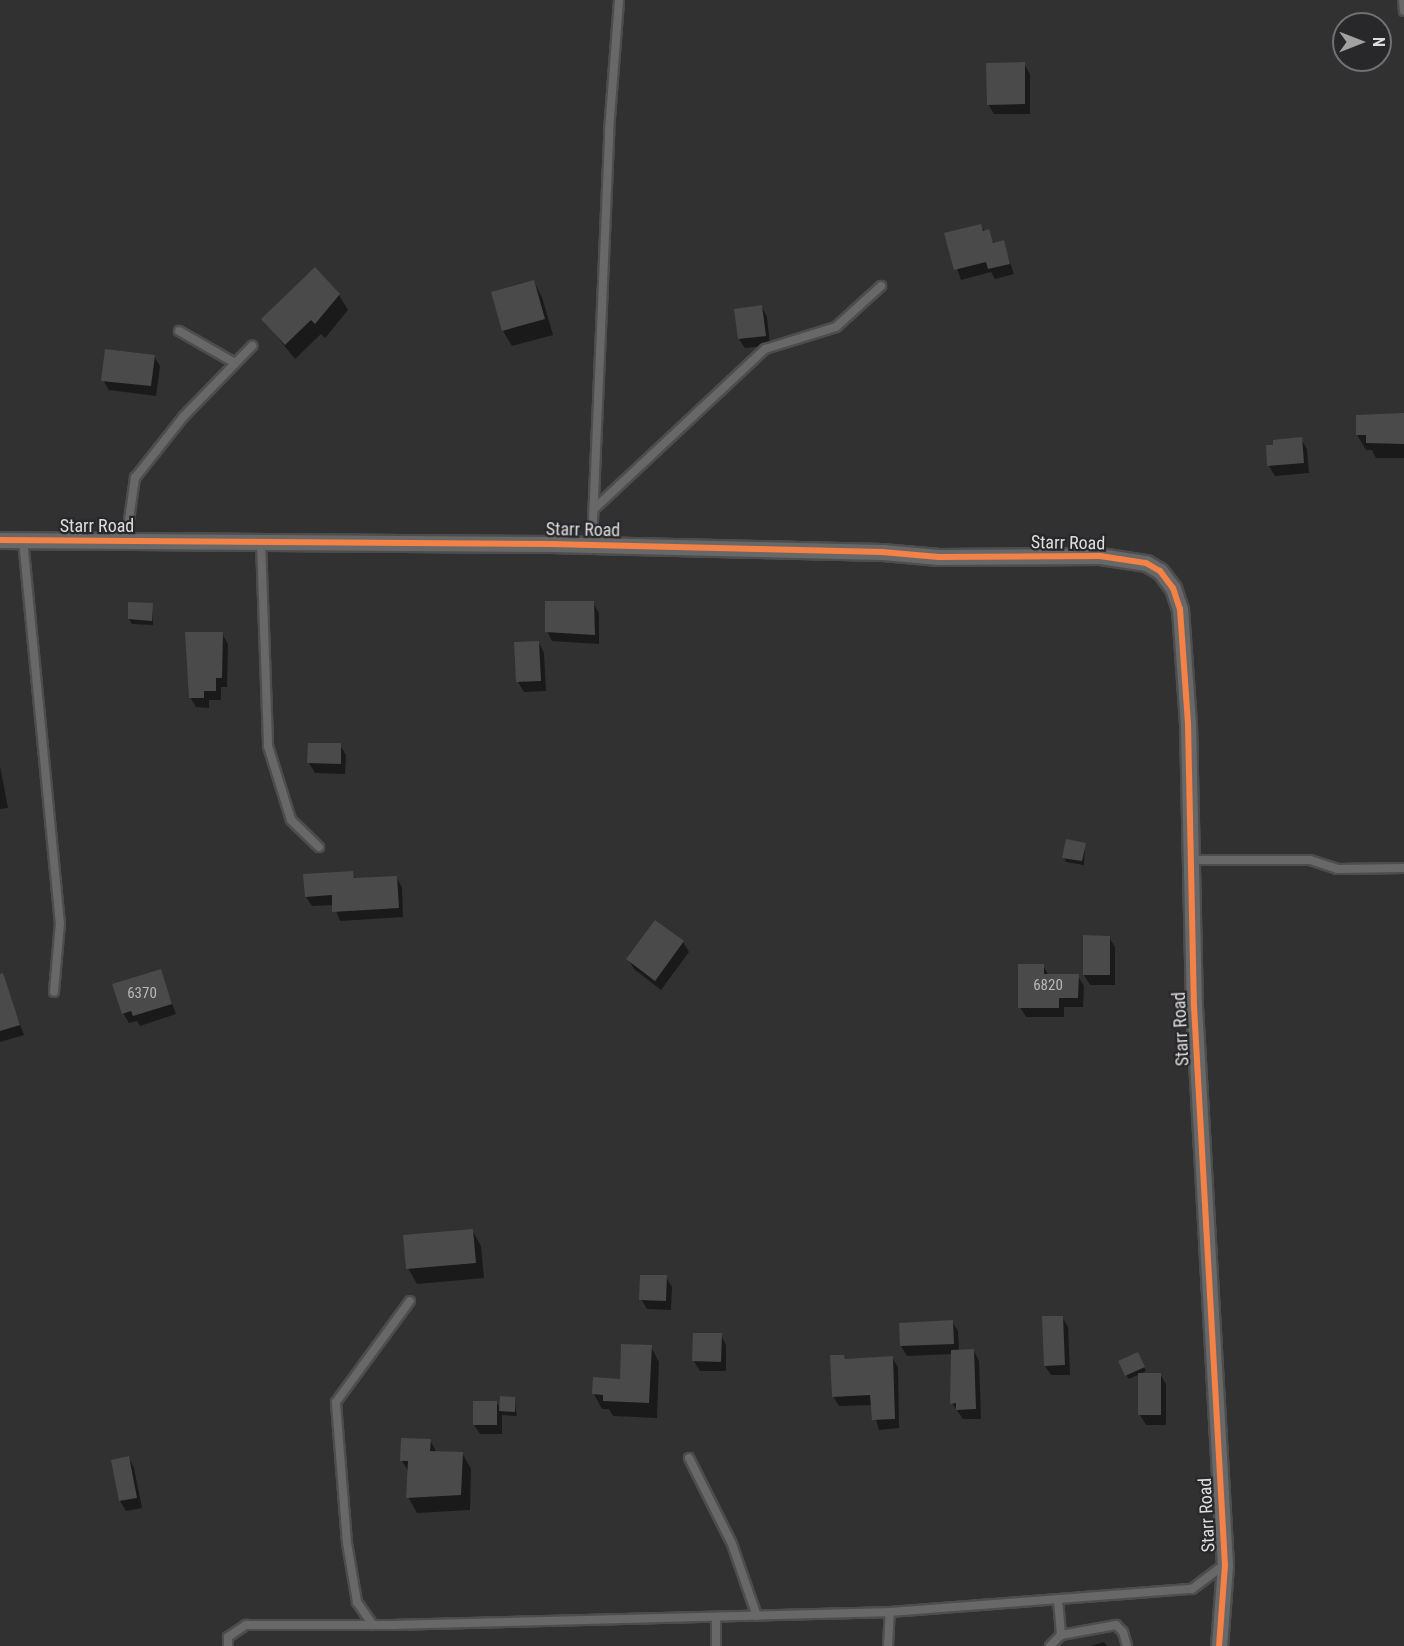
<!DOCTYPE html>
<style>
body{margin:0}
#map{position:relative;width:1404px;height:1646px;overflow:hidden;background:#323132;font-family:"Roboto Condensed",sans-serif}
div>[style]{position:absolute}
.shadow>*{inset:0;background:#0007}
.building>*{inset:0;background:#4a4a4a}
.roads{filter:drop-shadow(2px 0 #4e4d4e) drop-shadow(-2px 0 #4e4d4e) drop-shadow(0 2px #4e4d4e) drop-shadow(0 -2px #4e4d4e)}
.lane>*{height:8px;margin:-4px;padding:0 4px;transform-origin:4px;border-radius:4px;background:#696869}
.street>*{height:15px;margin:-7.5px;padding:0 7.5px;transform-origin:7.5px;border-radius:7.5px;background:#696869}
.cycleway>*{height:6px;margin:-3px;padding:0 3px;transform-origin:3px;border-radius:3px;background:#f48246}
span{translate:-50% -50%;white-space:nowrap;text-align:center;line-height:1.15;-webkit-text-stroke:4.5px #282729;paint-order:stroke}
.number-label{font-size:15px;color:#bab8ba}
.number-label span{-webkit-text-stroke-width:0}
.street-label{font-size:18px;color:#dfdddf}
.north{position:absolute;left:1332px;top:12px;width:60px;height:60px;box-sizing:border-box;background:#282729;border:2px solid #717072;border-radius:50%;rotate:90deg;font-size:16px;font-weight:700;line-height:24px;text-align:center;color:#dfdddf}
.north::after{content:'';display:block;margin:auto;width:21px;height:27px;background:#a2a1a2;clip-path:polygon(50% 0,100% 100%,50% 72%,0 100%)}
</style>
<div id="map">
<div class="shadow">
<i style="clip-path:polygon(1024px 64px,1030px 74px,1030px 114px,994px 114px,988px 104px)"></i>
<i style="clip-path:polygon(980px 225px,995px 244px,1003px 242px,1014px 274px,995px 279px,991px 272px,961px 280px,945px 234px)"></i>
<i style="clip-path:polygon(534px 282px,542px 297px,553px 335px,512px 346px,503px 331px)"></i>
<i style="clip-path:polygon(339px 295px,348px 310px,325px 338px,321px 334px,295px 359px,263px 319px)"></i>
<i style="clip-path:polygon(762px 307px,767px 317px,770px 345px,745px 348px,739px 339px)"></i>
<i style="clip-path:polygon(154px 356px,160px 366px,156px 396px,109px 390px,103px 380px)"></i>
<i style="clip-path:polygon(1404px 415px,1404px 458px,1376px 458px,1372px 450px,1366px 450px,1357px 435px)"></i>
<i style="clip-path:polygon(1301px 439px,1307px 449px,1309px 473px,1275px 476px,1269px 466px)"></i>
<i style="clip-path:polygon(593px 603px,599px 613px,599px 644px,552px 641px,547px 631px)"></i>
<i style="clip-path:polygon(152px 605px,153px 625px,132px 624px,129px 619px)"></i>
<i style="clip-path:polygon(222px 634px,228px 644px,227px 687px,221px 687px,221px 700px,209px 700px,209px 708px,196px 707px,190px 697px)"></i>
<i style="clip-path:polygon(539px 643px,544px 653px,546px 691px,524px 692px,518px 682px)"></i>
<i style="clip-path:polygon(340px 745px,346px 755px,345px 774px,315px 773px,309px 763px)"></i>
<i style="clip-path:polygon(0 766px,8px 808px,0 809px)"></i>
<i style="clip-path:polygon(1085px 844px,1084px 865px,1066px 862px,1064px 858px)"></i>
<i style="clip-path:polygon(352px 872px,356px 880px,396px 877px,402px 887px,403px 917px,340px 921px,334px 905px,312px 906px,306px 897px)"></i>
<i style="clip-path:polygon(656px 922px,683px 942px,689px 952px,661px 990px,634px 969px,628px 959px)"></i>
<i style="clip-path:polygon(1109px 937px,1115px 947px,1115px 985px,1090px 985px,1084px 975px)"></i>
<i style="clip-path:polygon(1043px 965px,1049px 976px,1078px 976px,1084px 986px,1083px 1007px,1064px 1007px,1064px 1017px,1026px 1017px,1020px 1007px)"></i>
<i style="clip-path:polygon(160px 971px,176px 1014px,140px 1026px,137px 1021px,129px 1023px,123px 1013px)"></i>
<i style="clip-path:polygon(9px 995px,24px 1035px,0 1042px,0 998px)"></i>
<i style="clip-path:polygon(472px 1230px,481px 1246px,484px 1278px,417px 1284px,408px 1268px)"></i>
<i style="clip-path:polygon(666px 1277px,672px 1287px,671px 1310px,647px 1309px,641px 1299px)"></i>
<i style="clip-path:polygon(1062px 1317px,1068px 1327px,1070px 1375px,1051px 1375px,1045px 1366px)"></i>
<i style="clip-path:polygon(952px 1321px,958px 1331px,959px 1351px,974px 1351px,979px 1361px,981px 1419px,963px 1419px,952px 1403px,952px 1354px,907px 1356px,901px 1346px)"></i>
<i style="clip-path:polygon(721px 1335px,726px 1345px,726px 1371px,700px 1371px,694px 1361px)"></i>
<i style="clip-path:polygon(651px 1347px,659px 1362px,657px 1418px,613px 1416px,609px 1409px,602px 1409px,594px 1394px,621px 1381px)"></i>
<i style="clip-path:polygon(844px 1356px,846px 1360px,892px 1357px,898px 1367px,899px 1428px,879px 1430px,872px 1405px,839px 1406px,833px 1396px)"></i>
<i style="clip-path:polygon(1140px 1358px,1146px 1371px,1129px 1379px,1126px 1375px)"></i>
<i style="clip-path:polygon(1160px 1374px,1166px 1384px,1166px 1425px,1146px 1425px,1140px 1415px)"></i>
<i style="clip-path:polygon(514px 1398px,517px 1416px,502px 1415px,502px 1434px,480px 1434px,474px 1425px,497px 1403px,501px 1410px)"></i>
<i style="clip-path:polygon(430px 1440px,437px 1453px,462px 1453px,471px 1469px,470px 1510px,417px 1513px,408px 1497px,409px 1472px,402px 1461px)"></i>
<i style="clip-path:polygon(129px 1458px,134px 1468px,142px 1508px,126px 1511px,120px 1501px)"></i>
<i style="clip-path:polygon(1104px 1642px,1107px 1646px,1090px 1646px)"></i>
</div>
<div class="building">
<i style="clip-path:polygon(1025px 62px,1025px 104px,987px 105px,986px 63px)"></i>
<i style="clip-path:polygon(981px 224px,983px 231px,989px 229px,993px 243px,1004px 240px,1010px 264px,988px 269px,986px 262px,954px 270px,944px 233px)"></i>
<i style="clip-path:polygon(315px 267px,340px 294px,315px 324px,311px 320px,285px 345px,261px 319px)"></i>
<i style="clip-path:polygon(534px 280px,545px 319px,502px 331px,491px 292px)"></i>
<i style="clip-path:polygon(762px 305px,766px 336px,738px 339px,734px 309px)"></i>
<i style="clip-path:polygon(105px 349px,155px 355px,151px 386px,101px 381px)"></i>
<i style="clip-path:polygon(1404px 413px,1404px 444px,1366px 443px,1366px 435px,1356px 435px,1356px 415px)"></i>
<i style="clip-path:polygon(1302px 437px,1304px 463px,1267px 466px,1266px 445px,1273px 445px,1273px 440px)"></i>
<i style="clip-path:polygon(545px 601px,594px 601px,595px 635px,545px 632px)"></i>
<i style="clip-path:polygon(128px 602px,153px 603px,152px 621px,128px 619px)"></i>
<i style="clip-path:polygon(185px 632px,223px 632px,222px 678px,216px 678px,216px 691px,204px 691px,204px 698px,189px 698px)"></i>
<i style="clip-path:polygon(539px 641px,541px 681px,516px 682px,514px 642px)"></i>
<i style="clip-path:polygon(308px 743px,341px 743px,341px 764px,307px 763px)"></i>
<i style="clip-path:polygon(1066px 839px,1086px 843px,1082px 861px,1062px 858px)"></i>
<i style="clip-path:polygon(353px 871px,354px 878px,397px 876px,399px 908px,332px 912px,332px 895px,305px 897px,303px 874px)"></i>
<i style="clip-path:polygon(655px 920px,684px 941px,655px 981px,626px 959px)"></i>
<i style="clip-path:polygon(1083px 935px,1110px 936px,1110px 975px,1083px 975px)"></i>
<i style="clip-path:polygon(1018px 964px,1044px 964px,1044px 974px,1079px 974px,1078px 998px,1059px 998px,1059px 1008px,1018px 1008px)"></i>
<i style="clip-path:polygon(161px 969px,172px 1004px,133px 1016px,131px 1011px,122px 1014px,112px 984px)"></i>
<i style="clip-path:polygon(3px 973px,20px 1025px,0 1031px,0 974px)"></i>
<i style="clip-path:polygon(473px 1229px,476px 1263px,406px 1269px,403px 1235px)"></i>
<i style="clip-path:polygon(640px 1275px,667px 1275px,666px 1301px,639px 1300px)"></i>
<i style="clip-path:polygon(1042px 1316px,1063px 1316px,1065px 1365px,1044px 1366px)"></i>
<i style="clip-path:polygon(953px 1320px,954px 1344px,900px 1346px,899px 1323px)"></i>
<i style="clip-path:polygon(693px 1333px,722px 1333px,721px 1362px,692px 1361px)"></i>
<i style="clip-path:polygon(621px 1344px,652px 1345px,649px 1403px,603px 1401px,603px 1395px,592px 1394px,593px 1377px,620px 1379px)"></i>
<i style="clip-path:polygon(974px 1349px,976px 1409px,956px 1410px,956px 1403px,950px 1404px,951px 1350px)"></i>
<i style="clip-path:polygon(1138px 1352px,1145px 1367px,1125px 1376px,1118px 1361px)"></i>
<i style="clip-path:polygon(830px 1355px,844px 1355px,845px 1359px,893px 1356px,895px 1419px,872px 1420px,870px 1395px,832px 1397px)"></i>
<i style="clip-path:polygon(1138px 1373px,1161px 1373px,1161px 1415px,1138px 1415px)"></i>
<i style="clip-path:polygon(500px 1396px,515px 1397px,515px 1412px,499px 1411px)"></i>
<i style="clip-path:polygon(473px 1401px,497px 1401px,497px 1425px,473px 1425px)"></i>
<i style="clip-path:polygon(401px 1438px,431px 1439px,430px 1451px,463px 1452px,461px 1495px,406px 1498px,408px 1461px,400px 1461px)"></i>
<i style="clip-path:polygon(129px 1456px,137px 1498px,119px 1501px,111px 1460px)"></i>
</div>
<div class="roads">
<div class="lane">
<i style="left:1403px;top:0;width:11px;rotate:85deg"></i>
<i style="left:179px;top:331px;width:64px;rotate:29.7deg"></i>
<i style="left:594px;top:509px;width:234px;rotate:-43.1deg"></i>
<i style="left:765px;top:349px;width:74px;rotate:-17.2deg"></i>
<i style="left:836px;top:327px;width:61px;rotate:-42.3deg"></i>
<i style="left:23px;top:540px;width:385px;rotate:84.5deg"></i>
<i style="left:60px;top:923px;width:69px;rotate:95deg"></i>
<i style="left:126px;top:541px;width:64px;rotate:-81.9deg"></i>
<i style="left:135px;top:478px;width:79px;rotate:-51.7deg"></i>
<i style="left:184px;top:416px;width:98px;rotate:-45.8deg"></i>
<i style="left:261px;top:542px;width:204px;rotate:88deg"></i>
<i style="left:268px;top:746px;width:77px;rotate:72.7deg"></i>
<i style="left:291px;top:820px;width:39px;rotate:44deg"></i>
<i style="left:592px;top:545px;width:414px;rotate:-87.6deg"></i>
<i style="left:609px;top:131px;width:131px;rotate:-85.6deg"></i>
<i style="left:1191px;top:860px;width:119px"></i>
<i style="left:1310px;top:860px;width:28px;rotate:18deg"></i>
<i style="left:1337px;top:869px;width:67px;rotate:-0.9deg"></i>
<i style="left:689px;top:1458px;width:96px;rotate:63.4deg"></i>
<i style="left:732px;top:1544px;width:76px;rotate:70.9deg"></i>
<i style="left:1058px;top:1600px;width:35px;rotate:85deg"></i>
<i style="left:373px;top:1625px;width:28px;rotate:-125deg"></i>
<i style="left:357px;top:1602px;width:60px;rotate:-99.6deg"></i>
<i style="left:347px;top:1543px;width:141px;rotate:-94.5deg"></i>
<i style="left:336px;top:1402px;width:125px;rotate:-53.8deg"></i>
<i style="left:228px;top:1646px;width:9px;rotate:-90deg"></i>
<i style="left:228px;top:1637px;width:22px;rotate:-34deg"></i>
<i style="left:246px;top:1625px;width:149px"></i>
<i style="left:395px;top:1625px;width:495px;rotate:-1.5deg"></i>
<i style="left:890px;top:1612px;width:303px;rotate:-4.4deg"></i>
<i style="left:1192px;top:1589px;width:39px;rotate:-37deg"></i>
<i style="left:716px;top:1646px;width:29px;rotate:-90deg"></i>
<i style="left:888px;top:1646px;width:34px;rotate:-87deg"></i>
<i style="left:1050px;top:1646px;width:16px;rotate:-45deg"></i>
<i style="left:1061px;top:1635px;width:56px;rotate:-10.3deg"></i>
<i style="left:1116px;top:1625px;width:10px;rotate:45deg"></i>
<i style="left:1123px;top:1632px;width:15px;rotate:74deg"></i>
</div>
<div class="street">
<i style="left:0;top:540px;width:551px;rotate:0.42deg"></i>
<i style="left:551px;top:544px;width:331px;rotate:1.4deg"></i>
<i style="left:882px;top:552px;width:57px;rotate:5deg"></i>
<i style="left:939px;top:557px;width:161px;rotate:-0.4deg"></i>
<i style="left:1100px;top:556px;width:47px;rotate:8.7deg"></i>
<i style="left:1146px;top:563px;width:16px;rotate:30deg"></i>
<i style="left:1160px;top:571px;width:21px;rotate:53deg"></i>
<i style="left:1173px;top:588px;width:22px;rotate:72deg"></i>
<i style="left:1180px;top:609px;width:115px;rotate:86deg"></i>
<i style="left:1188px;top:724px;width:282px;rotate:88.8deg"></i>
<i style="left:1194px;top:1006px;width:560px;rotate:86.83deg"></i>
<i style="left:1225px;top:1565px;width:81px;rotate:94.2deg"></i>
</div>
</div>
<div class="cycleway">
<i style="left:0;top:540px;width:551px;rotate:0.42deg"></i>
<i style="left:551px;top:544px;width:331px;rotate:1.4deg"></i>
<i style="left:882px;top:552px;width:57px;rotate:5deg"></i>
<i style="left:939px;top:557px;width:161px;rotate:-0.4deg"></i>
<i style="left:1100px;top:556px;width:47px;rotate:8.7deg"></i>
<i style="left:1146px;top:563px;width:16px;rotate:30deg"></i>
<i style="left:1160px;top:571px;width:21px;rotate:53deg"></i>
<i style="left:1173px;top:588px;width:22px;rotate:72deg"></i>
<i style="left:1180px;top:609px;width:115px;rotate:86deg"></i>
<i style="left:1188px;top:724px;width:282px;rotate:88.8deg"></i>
<i style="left:1194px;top:1006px;width:560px;rotate:86.83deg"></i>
<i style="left:1225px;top:1565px;width:81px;rotate:94.2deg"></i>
</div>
<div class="number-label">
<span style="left:1048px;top:986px">6820</span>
<span style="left:142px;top:994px">6370</span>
</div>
<div class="street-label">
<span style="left:97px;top:526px">Starr Road</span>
<span style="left:583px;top:530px;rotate:1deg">Starr Road</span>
<span style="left:1068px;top:543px;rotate:1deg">Starr Road</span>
<span style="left:1181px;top:1029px;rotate:-93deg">Starr Road</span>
<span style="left:1207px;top:1515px;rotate:-93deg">Starr Road</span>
</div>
<div class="north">N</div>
</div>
